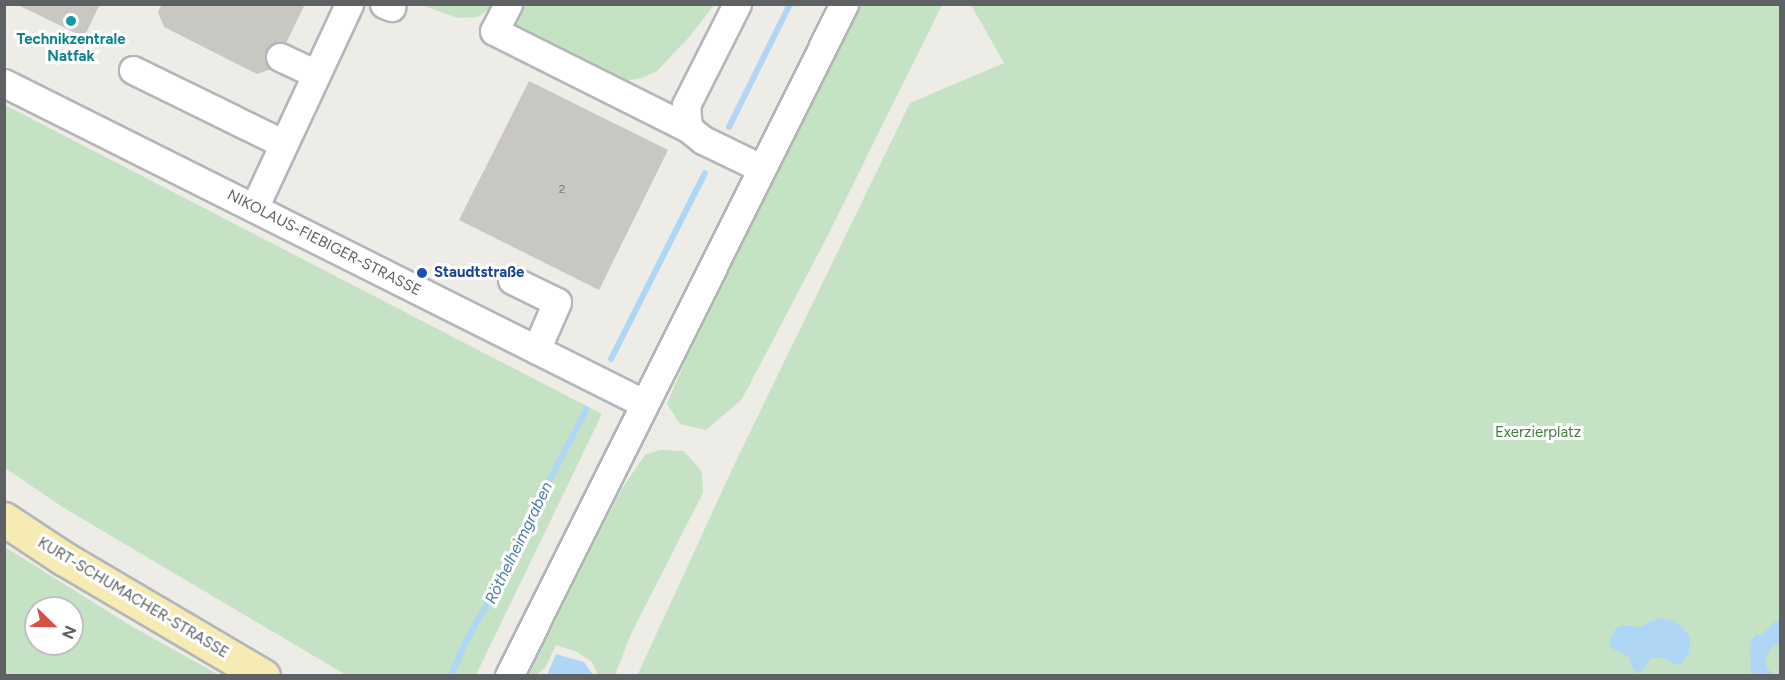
<!DOCTYPE html>
<meta charset="utf-8">
<style>
body{margin:0}
#map{position:relative;width:1785px;height:680px;overflow:hidden;background:#eeece6;font-family:Figtree,sans-serif}
div>[style]{position:absolute}
.green>*{inset:0;background:#c5e2c5}
.water>*{inset:0;background:#afd7f5}
.stream>*{height:6px;margin:-3px;padding:0 3px;transform-origin:3px;border-radius:3px;background:#afd7f5}
.building>*{inset:0;background:#c9c7c2}
.roads{filter:drop-shadow(2px 0 #b3b6b9) drop-shadow(-2px 0 #b3b6b9) drop-shadow(0 2px #b3b6b9) drop-shadow(0 -2px #b3b6b9)}
.minor>*{height:27px;margin:-13.5px;padding:0 13.5px;transform-origin:13.5px;border-radius:13.5px;background:#fff}
.major>*{height:33px;margin:-16.5px;padding:0 16.5px;transform-origin:16.5px;border-radius:16.5px;background:#f6ebb3}
.dots>*{width:16px;height:16px;translate:-50% -50%;box-sizing:border-box;border:3px solid #fff;border-radius:50%}
span{translate:-50% -50%;white-space:nowrap;text-align:center;line-height:1.15;-webkit-text-stroke:6px #fff;paint-order:stroke}
.number-label{font-size:12px;color:#787a7c}
.number-label span{-webkit-text-stroke-width:0}
.culture-label{font-size:15px;color:#0d838f;font-weight:700}
.street-label{font-size:15px;color:#5d6164}
.transit-label{font-size:15px;color:#164399;font-weight:700}
.left{translate:0 -50%;text-align:left}
.park-label{font-size:15px;color:#408143}
.water-label{font-size:16px;color:#4d78a6;font-style:italic}
.frame{position:absolute;inset:0;border:6px solid #5d6164;pointer-events:none}
.north{position:absolute;left:24px;top:596px;width:60px;height:60px;box-sizing:border-box;background:#fff;border:2px solid #bec0c1;border-radius:50%;rotate:113deg;font-size:16px;font-weight:700;line-height:24px;text-align:center;color:#5d6164}
.north::after{content:'';display:block;margin:auto;width:21px;height:27px;background:#d55045;clip-path:polygon(50% 0,100% 100%,50% 72%,0 100%)}
</style>
<div id="map">
<div class="green">
<i style="clip-path:polygon(421px 5px,494px 5px,478px 17px,458px 18px)"></i>
<i style="clip-path:polygon(517px 5px,714px 5px,691px 35px,657px 71px,642px 78px,624px 81px,515px 34px,508px 22px)"></i>
<i style="clip-path:polygon(861px 5px,942px 5px,827px 237px,742px 399px,706px 430px,680px 424px,667px 404px,692px 344px)"></i>
<i style="clip-path:polygon(971px 5px,1780px 5px,1780px 675px,637px 676px,736px 461px,910px 103px,1004px 63px)"></i>
<i style="clip-path:polygon(5px 105px,602px 414px,476px 675px,346px 675px,64px 508px,5px 468px)"></i>
<i style="clip-path:polygon(660px 450px,684px 451px,702px 472px,703px 493px,631px 634px,615px 675px,598px 675px,592px 662px,575px 651px,556px 645px,545px 668px,536px 675px,526px 675px,621px 490px,645px 455px)"></i>
<i style="clip-path:polygon(evenodd,5px 547px,131px 626px,219px 675px,5px 675px,5px 547px,36px 608px,72px 608px,72px 644px,36px 644px,36px 608px)"></i>
</div>
<div class="water">
<i style="clip-path:polygon(1659px 618px,1671px 620px,1683px 628px,1690px 638px,1689px 654px,1681px 664px,1676px 665px,1664px 658px,1651px 658px,1642px 671px,1635px 673px,1628px 657px,1611px 648px,1609px 643px,1614px 631px,1621px 625px,1639px 627px)"></i>
<i style="clip-path:polygon(1780px 620px,1780px 643px,1772px 648px,1765px 659px,1767px 668px,1774px 675px,1751px 675px,1750px 644px,1755px 635px,1762px 635px,1773px 623px)"></i>
<i style="clip-path:polygon(556px 654px,584px 662px,593px 675px,547px 675px)"></i>
</div>
<div class="stream">
<i style="left:729px;top:127px;width:137px;rotate:-63.6deg"></i>
<i style="left:611px;top:359px;width:208px;rotate:-63.2deg"></i>
<i style="left:451px;top:676px;width:36px;rotate:-67deg"></i>
<i style="left:465px;top:643px;width:105px;rotate:-60.3deg"></i>
<i style="left:517px;top:552px;width:20px;rotate:-75deg"></i>
<i style="left:522px;top:533px;width:139px;rotate:-62.5deg"></i>
</div>
<div class="building">
<i style="clip-path:polygon(16px 4px,100px 4px,84px 37px)"></i>
<i style="clip-path:polygon(162px 4px,305px 4px,274px 68px,257px 74px,164px 27px,158px 12px)"></i>
<i style="clip-path:polygon(529px 81px,668px 150px,599px 290px,459px 220px)"></i>
</div>
<div class="roads">
<div class="minor">
<i style="left:384px;top:4px;width:8px;rotate:23deg"></i>
<i style="left:508px;top:4px;width:30px;rotate:117deg"></i>
<i style="left:494px;top:31px;width:217px;rotate:26.6deg"></i>
<i style="left:737px;top:4px;width:113px;rotate:116.8deg"></i>
<i style="left:686px;top:105px;width:23px;rotate:85deg"></i>
<i style="left:688px;top:128px;width:19px;rotate:39deg"></i>
<i style="left:703px;top:140px;width:64px;rotate:25.8deg"></i>
<i style="left:280px;top:57px;width:40px;rotate:25deg"></i>
<i style="left:133px;top:70px;width:168px;rotate:26.1deg"></i>
<i style="left:4px;top:83px;width:715px;rotate:26.6deg"></i>
<i style="left:254px;top:208px;width:225px;rotate:-65deg"></i>
<i style="left:512px;top:280px;width:50px;rotate:26.1deg"></i>
<i style="left:557px;top:302px;width:52px;rotate:113.6deg"></i>
<i style="left:509px;top:676px;width:751px;rotate:-63.5deg"></i>
</div>
<div class="major">
<i style="left:4px;top:519px;width:71px;rotate:33.5deg"></i>
<i style="left:63px;top:558px;width:232px;rotate:30.5deg"></i>
</div>
</div>
<div class="dots">
<i style="left:71px;top:21px;background:#0f9aa8"></i>
<i style="left:422px;top:273px;background:#1a4fb4"></i>
</div>
<div class="number-label">
<span style="left:562px;top:190px">2</span>
</div>
<div class="culture-label">
<span style="left:71px;top:48px">Technikzentrale<br>Natfak</span>
</div>
<div class="street-label">
<span style="left:324px;top:243px;rotate:27deg">NIKOLAUS-FIEBIGER-STRASSE</span>
<span style="left:133px;top:598px;rotate:31deg">KURT-SCHUMACHER-STRASSE</span>
</div>
<div class="transit-label">
<span class="left" style="left:434px;top:273px">Staudtstraße</span>
</div>
<div class="park-label">
<span style="left:1538px;top:433px">Exerzierplatz</span>
</div>
<div class="water-label">
<span style="left:519px;top:543px;rotate:-64deg">Röthelheimgraben</span>
</div>
<div class="frame"></div>
<div class="north">N</div>
</div>
